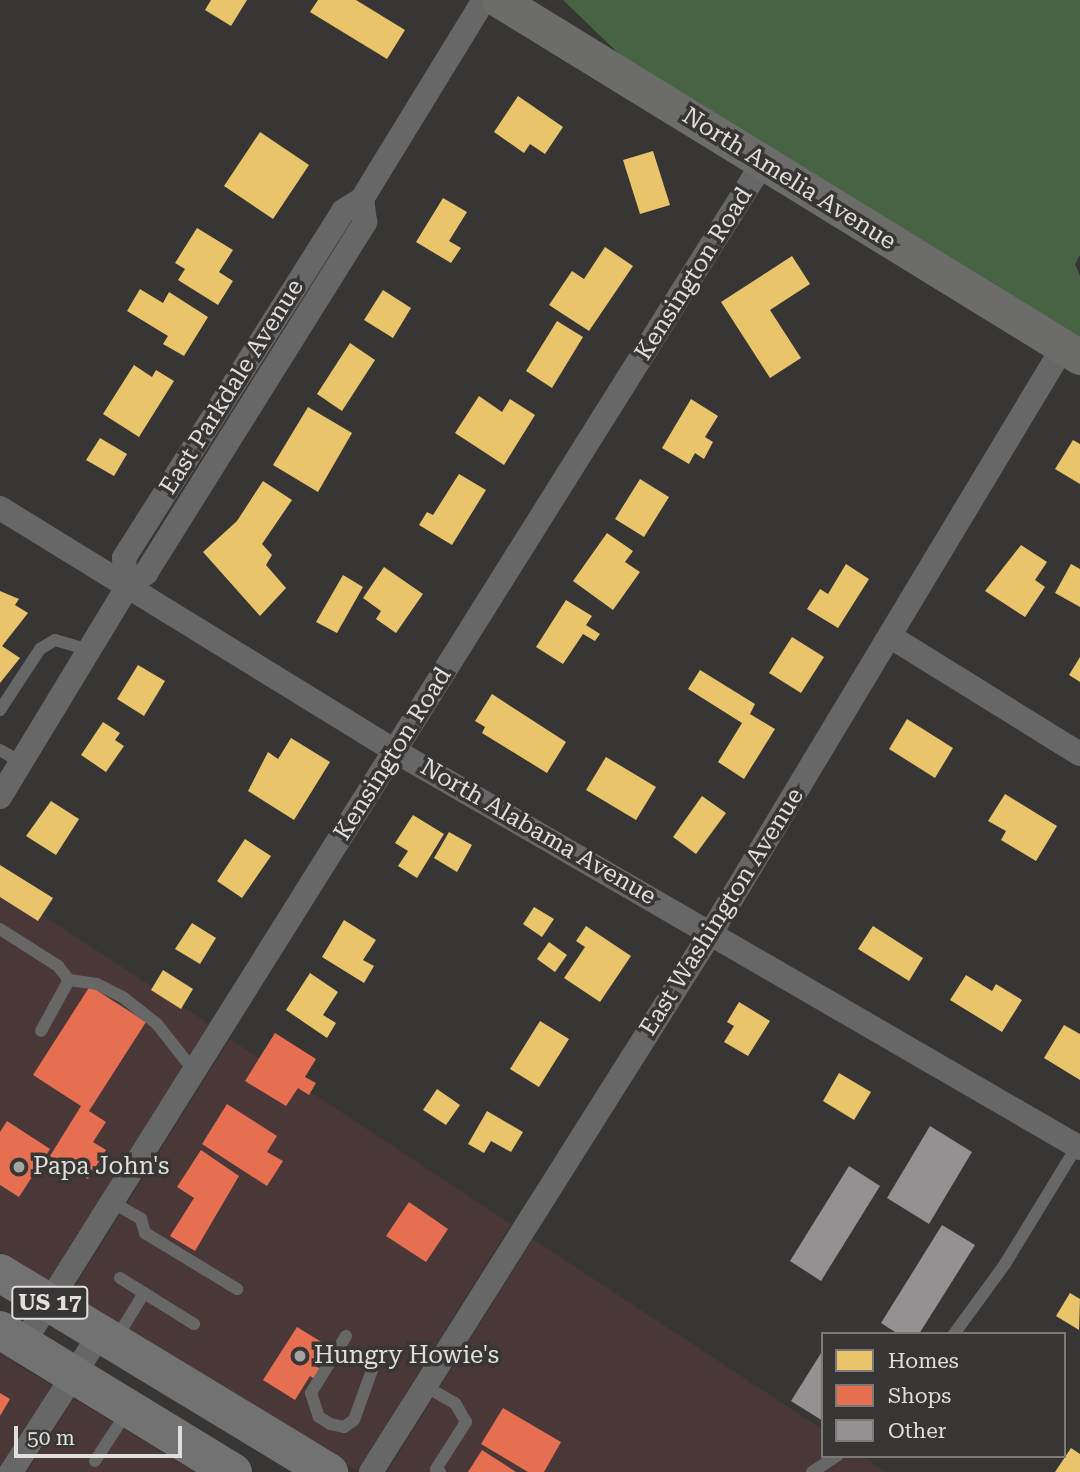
<!DOCTYPE html>
<style>
body{margin:0}
#map{position:relative;width:1080px;height:1472px;overflow:hidden;background:#373635;font-family:"Roboto Serif",serif}
div>[style]{position:absolute}
.commercial>*{inset:0;background:#4a3839}
.forest>*{inset:0;background:#476343}
.homes>*{inset:0;background:#e9c46a}
.shops>*{inset:0;background:#e76f51}
.building>*{inset:0;background:#939191}
.service>*{height:12px;margin:-6px;padding:0 6px;transform-origin:6px;border-radius:6px;background:#686767}
.minor>*{height:24px;margin:-12px;padding:0 12px;transform-origin:12px;border-radius:12px;background:#686767}
.secondary>*{height:35px;margin:-17.5px;padding:0 17.5px;transform-origin:17.5px;border-radius:17.5px;background:#6c6c6b}
.primary>*{height:38px;margin:-19px;padding:0 19px;transform-origin:19px;border-radius:19px;background:#737272}
.dots>*{width:19px;height:19px;translate:-50% -50%;box-sizing:border-box;border:4px solid #383634;border-radius:50%}
span{translate:-50% -50%;white-space:nowrap;text-align:center;line-height:1.15;-webkit-text-stroke:7px #383634;paint-order:stroke}
.shield-label span{padding:2px 5px;background:#383634;border:2px solid;border-radius:5px;-webkit-text-stroke-width:0}
.shield-label{font-size:23px;color:#e1dfde;font-weight:700}
.street-label{font-size:24px;color:#e1dfde}
.poi-label{font-size:24px;color:#e1dfde}
.left{translate:0 -50%;text-align:left}
.legend{position:absolute;left:821px;top:1332px;width:245px;height:126px;box-sizing:border-box;background:#383634;border:2px solid #7c7a78;margin:0;padding:9px 12px;list-style:none;font-size:21px;color:#e1dfde}
.legend li{display:flex;align-items:center;gap:14px;height:35px}
.legend b{width:35px;border:2px solid #7c7a78}
.scale{position:absolute;left:14px;top:1426px;width:168px;height:32px;box-sizing:border-box;border:4px solid #e1dfde;border-top:0;padding-left:9px;font-size:21px;line-height:24px;white-space:nowrap;color:#e1dfde;-webkit-text-stroke:5px #383634;paint-order:stroke}
</style>
<div id="map">
<div class="commercial">
<i style="clip-path:polygon(0 887px,209px 1024px,48px 1281px,0 1252px)"></i>
<i style="clip-path:polygon(230px 1039px,511px 1224px,357px 1471px,70px 1294px)"></i>
<i style="clip-path:polygon(533px 1239px,823px 1430px,823px 1456px,862px 1456px,886px 1472px,387px 1472px)"></i>
<i style="clip-path:polygon(0 1354px,52px 1386px,0 1466px)"></i>
<i style="clip-path:polygon(74px 1399px,195px 1472px,27px 1472px)"></i>
</div>
<div class="forest">
<i style="clip-path:polygon(563px 0,1080px 0,1080px 255px,1075px 264px,1080px 276px,1080px 339px,640px 74px)"></i>
</div>
<div class="homes">
<i style="clip-path:polygon(211px 0,247px 0,231px 26px,205px 10px)"></i>
<i style="clip-path:polygon(318px 0,356px 0,405px 30px,387px 59px,310px 12px)"></i>
<i style="clip-path:polygon(518px 96px,563px 127px,545px 154px,530px 144px,524px 153px,494px 132px)"></i>
<i style="clip-path:polygon(260px 132px,309px 165px,273px 219px,224px 186px)"></i>
<i style="clip-path:polygon(653px 151px,670px 205px,640px 214px,623px 160px)"></i>
<i style="clip-path:polygon(443px 198px,467px 212px,449px 241px,461px 248px,451px 263px,416px 242px)"></i>
<i style="clip-path:polygon(197px 228px,233px 250px,219px 272px,233px 281px,218px 305px,178px 280px,185px 269px,175px 263px)"></i>
<i style="clip-path:polygon(605px 247px,633px 266px,589px 331px,549px 305px,572px 271px,584px 279px)"></i>
<i style="clip-path:polygon(792px 256px,810px 284px,770px 310px,801px 358px,770px 378px,721px 302px)"></i>
<i style="clip-path:polygon(140px 289px,163px 303px,169px 292px,208px 317px,184px 356px,163px 344px,168px 336px,127px 311px)"></i>
<i style="clip-path:polygon(383px 290px,411px 308px,393px 338px,364px 320px)"></i>
<i style="clip-path:polygon(557px 321px,583px 337px,552px 388px,526px 371px)"></i>
<i style="clip-path:polygon(350px 343px,375px 360px,342px 411px,317px 394px)"></i>
<i style="clip-path:polygon(134px 365px,152px 377px,156px 370px,174px 381px,139px 437px,103px 414px)"></i>
<i style="clip-path:polygon(479px 396px,502px 412px,510px 399px,535px 415px,504px 465px,455px 433px)"></i>
<i style="clip-path:polygon(691px 399px,718px 416px,705px 437px,713px 442px,704px 459px,695px 453px,689px 464px,662px 448px)"></i>
<i style="clip-path:polygon(308px 407px,352px 433px,318px 492px,273px 465px)"></i>
<i style="clip-path:polygon(100px 438px,127px 454px,114px 476px,86px 460px)"></i>
<i style="clip-path:polygon(1073px 440px,1080px 444px,1080px 484px,1055px 469px)"></i>
<i style="clip-path:polygon(459px 474px,486px 490px,452px 545px,419px 525px,427px 512px,433px 515px)"></i>
<i style="clip-path:polygon(640px 479px,669px 497px,644px 537px,615px 519px)"></i>
<i style="clip-path:polygon(263px 481px,292px 500px,262px 544px,272px 555px,266px 565px,286px 588px,260px 616px,203px 552px,237px 521px)"></i>
<i style="clip-path:polygon(607px 533px,633px 551px,625px 562px,640px 572px,613px 610px,573px 581px)"></i>
<i style="clip-path:polygon(1021px 545px,1047px 562px,1035px 580px,1045px 587px,1025px 617px,985px 591px)"></i>
<i style="clip-path:polygon(846px 564px,869px 579px,838px 628px,807px 609px,820px 589px,828px 594px)"></i>
<i style="clip-path:polygon(1071px 564px,1080px 569px,1080px 607px,1055px 593px)"></i>
<i style="clip-path:polygon(384px 567px,423px 594px,396px 633px,376px 619px,381px 611px,363px 598px)"></i>
<i style="clip-path:polygon(343px 575px,363px 587px,337px 633px,316px 622px)"></i>
<i style="clip-path:polygon(0 591px,19px 599px,15px 605px,28px 613px,2px 646px,20px 658px,0 683px)"></i>
<i style="clip-path:polygon(566px 600px,592px 616px,586px 625px,600px 634px,595px 641px,583px 634px,563px 664px,536px 647px)"></i>
<i style="clip-path:polygon(792px 637px,824px 657px,801px 693px,769px 673px)"></i>
<i style="clip-path:polygon(1080px 657px,1080px 682px,1069px 675px)"></i>
<i style="clip-path:polygon(138px 665px,165px 681px,144px 716px,117px 699px)"></i>
<i style="clip-path:polygon(700px 670px,755px 704px,750px 714px,775px 729px,744px 779px,718px 762px,742px 723px,688px 689px)"></i>
<i style="clip-path:polygon(492px 694px,566px 742px,547px 773px,482px 733px,485px 727px,475px 721px)"></i>
<i style="clip-path:polygon(907px 719px,953px 748px,935px 778px,889px 749px)"></i>
<i style="clip-path:polygon(103px 722px,120px 733px,115px 740px,124px 746px,106px 772px,81px 755px)"></i>
<i style="clip-path:polygon(291px 738px,330px 762px,294px 820px,248px 791px,268px 752px,278px 759px)"></i>
<i style="clip-path:polygon(606px 757px,656px 787px,636px 820px,586px 790px)"></i>
<i style="clip-path:polygon(1005px 794px,1057px 826px,1036px 861px,1001px 840px,1006px 831px,988px 821px)"></i>
<i style="clip-path:polygon(702px 796px,726px 813px,696px 854px,673px 837px)"></i>
<i style="clip-path:polygon(51px 801px,79px 819px,56px 855px,26px 836px)"></i>
<i style="clip-path:polygon(413px 815px,444px 834px,417px 878px,398px 866px,408px 851px,395px 843px)"></i>
<i style="clip-path:polygon(449px 832px,472px 845px,457px 872px,434px 858px)"></i>
<i style="clip-path:polygon(245px 839px,271px 856px,242px 898px,217px 881px)"></i>
<i style="clip-path:polygon(0 865px,53px 898px,38px 921px,0 897px)"></i>
<i style="clip-path:polygon(534px 907px,554px 919px,542px 937px,523px 924px)"></i>
<i style="clip-path:polygon(344px 920px,376px 940px,363px 960px,374px 966px,364px 983px,322px 957px)"></i>
<i style="clip-path:polygon(192px 923px,216px 938px,200px 964px,175px 949px)"></i>
<i style="clip-path:polygon(586px 926px,631px 956px,600px 1002px,564px 978px,585px 947px,576px 941px)"></i>
<i style="clip-path:polygon(873px 926px,923px 958px,909px 981px,858px 949px)"></i>
<i style="clip-path:polygon(549px 942px,567px 955px,555px 972px,537px 959px)"></i>
<i style="clip-path:polygon(163px 970px,193px 989px,181px 1009px,151px 990px)"></i>
<i style="clip-path:polygon(310px 973px,338px 992px,323px 1015px,336px 1023px,327px 1038px,286px 1010px)"></i>
<i style="clip-path:polygon(966px 975px,992px 991px,996px 984px,1022px 1000px,1002px 1032px,950px 1000px)"></i>
<i style="clip-path:polygon(739px 1002px,770px 1021px,748px 1056px,724px 1042px,734px 1026px,727px 1022px)"></i>
<i style="clip-path:polygon(540px 1021px,569px 1039px,539px 1087px,510px 1069px)"></i>
<i style="clip-path:polygon(1064px 1025px,1080px 1034px,1080px 1080px,1044px 1058px)"></i>
<i style="clip-path:polygon(839px 1073px,871px 1092px,854px 1120px,823px 1101px)"></i>
<i style="clip-path:polygon(437px 1089px,460px 1105px,446px 1125px,423px 1110px)"></i>
<i style="clip-path:polygon(487px 1111px,523px 1132px,511px 1152px,491px 1141px,484px 1153px,468px 1144px)"></i>
<i style="clip-path:polygon(1070px 1293px,1080px 1299px,1079px 1330px,1056px 1316px)"></i>
<i style="clip-path:polygon(1071px 1448px,1080px 1454px,1080px 1472px,1055px 1472px)"></i>
</div>
<div class="shops">
<i style="clip-path:polygon(90px 986px,146px 1022px,89px 1111px,106px 1122px,93px 1142px,106px 1150px,88px 1179px,50px 1156px,81px 1106px,33px 1075px)"></i>
<i style="clip-path:polygon(275px 1033px,316px 1059px,305px 1077px,316px 1083px,309px 1095px,298px 1088px,286px 1106px,245px 1081px)"></i>
<i style="clip-path:polygon(227px 1104px,277px 1136px,267px 1152px,283px 1161px,267px 1186px,202px 1144px)"></i>
<i style="clip-path:polygon(7px 1121px,50px 1149px,19px 1197px,0 1185px,0 1132px)"></i>
<i style="clip-path:polygon(201px 1150px,239px 1176px,195px 1251px,170px 1236px,194px 1198px,177px 1187px)"></i>
<i style="clip-path:polygon(409px 1202px,448px 1229px,426px 1262px,386px 1236px)"></i>
<i style="clip-path:polygon(297px 1327px,328px 1346px,315px 1366px,321px 1369px,315px 1379px,310px 1376px,295px 1400px,263px 1380px)"></i>
<i style="clip-path:polygon(0 1393px,10px 1399px,0 1416px)"></i>
<i style="clip-path:polygon(503px 1408px,561px 1442px,544px 1472px,528px 1472px,481px 1444px)"></i>
<i style="clip-path:polygon(482px 1450px,516px 1472px,468px 1472px)"></i>
</div>
<div class="building">
<i style="clip-path:polygon(930px 1126px,972px 1152px,929px 1224px,887px 1198px)"></i>
<i style="clip-path:polygon(849px 1166px,880px 1186px,821px 1281px,790px 1261px)"></i>
<i style="clip-path:polygon(942px 1225px,975px 1245px,919px 1334px,898px 1334px,881px 1323px)"></i>
<i style="clip-path:polygon(823px 1350px,823px 1421px,791px 1401px)"></i>
</div>
<div class="service">
<i style="left:0;top:710px;width:73px;rotate:-56.7deg"></i>
<i style="left:40px;top:649px;width:17px;rotate:-31deg"></i>
<i style="left:55px;top:640px;width:35px;rotate:16deg"></i>
<i style="left:0;top:750px;width:24px;rotate:30deg"></i>
<i style="left:0;top:929px;width:69px;rotate:32.5deg"></i>
<i style="left:58px;top:966px;width:18px;rotate:52deg"></i>
<i style="left:69px;top:980px;width:58px;rotate:118.8deg"></i>
<i style="left:69px;top:980px;width:28px;rotate:8deg"></i>
<i style="left:97px;top:984px;width:30px;rotate:27deg"></i>
<i style="left:124px;top:998px;width:42px;rotate:38.2deg"></i>
<i style="left:157px;top:1024px;width:60px;rotate:51.8deg"></i>
<i style="left:112px;top:1202px;width:34px;rotate:30deg"></i>
<i style="left:141px;top:1219px;width:15px;rotate:74deg"></i>
<i style="left:145px;top:1233px;width:108px;rotate:31.3deg"></i>
<i style="left:120px;top:1278px;width:28px;rotate:32deg"></i>
<i style="left:954px;top:1334px;width:87px;rotate:-53.9deg"></i>
<i style="left:1005px;top:1264px;width:138px;rotate:-58.6deg"></i>
<i style="left:346px;top:1336px;width:67px;rotate:121.6deg"></i>
<i style="left:311px;top:1393px;width:25px;rotate:72deg"></i>
<i style="left:319px;top:1417px;width:13px;rotate:32deg"></i>
<i style="left:330px;top:1424px;width:14px;rotate:12deg"></i>
<i style="left:344px;top:1427px;width:12px;rotate:-35deg"></i>
<i style="left:354px;top:1420px;width:68px;rotate:-70.2deg"></i>
<i style="left:116px;top:1339px;width:54px;rotate:-58.7deg"></i>
<i style="left:144px;top:1293px;width:59px;rotate:31.8deg"></i>
<i style="left:425px;top:1386px;width:34px;rotate:30deg"></i>
<i style="left:455px;top:1403px;width:22px;rotate:60deg"></i>
<i style="left:466px;top:1422px;width:56px;rotate:122.6deg"></i>
<i style="left:436px;top:1469px;width:5px;rotate:37deg"></i>
<i style="left:95px;top:1461px;width:59px;rotate:-56.9deg"></i>
<i style="left:812px;top:1472px;width:30px;rotate:-33deg"></i>
</div>
<div class="minor">
<i style="left:0;top:508px;width:464px;rotate:31.6deg"></i>
<i style="left:395px;top:751px;width:792px;rotate:30.09deg"></i>
<i style="left:127px;top:587px;width:29px;rotate:-96deg"></i>
<i style="left:124px;top:558px;width:410px;rotate:-57.7deg"></i>
<i style="left:343px;top:211px;width:22px;rotate:-32deg"></i>
<i style="left:362px;top:199px;width:233px;rotate:-58.5deg"></i>
<i style="left:891px;top:637px;width:222px;rotate:31.8deg"></i>
<i style="left:0;top:797px;width:245px;rotate:-58.8deg"></i>
<i style="left:127px;top:587px;width:24px;rotate:-36deg"></i>
<i style="left:146px;top:573px;width:414px;rotate:-58deg"></i>
<i style="left:365px;top:222px;width:23px;rotate:-97deg"></i>
<i style="left:23px;top:1344px;width:1392px;rotate:-57.94deg"></i>
<i style="left:11px;top:1472px;width:164px;rotate:-57.2deg"></i>
<i style="left:371px;top:1472px;width:640px;rotate:-57.78deg"></i>
<i style="left:712px;top:931px;width:681px;rotate:-58.99deg"></i>
</div>
<div class="secondary">
<i style="left:499px;top:0;width:682px;rotate:31.57deg"></i>
</div>
<div class="primary">
<i style="left:0;top:1273px;width:385px;rotate:31.2deg"></i>
<i style="left:0;top:1330px;width:273px;rotate:31.4deg"></i>
</div>
<div class="dots">
<i style="left:19px;top:1167px;background:#a6a4a3"></i>
<i style="left:300px;top:1356px;background:#a6a4a3"></i>
</div>
<div class="shield-label">
<span style="left:50px;top:1303px">US 17</span>
</div>
<div class="street-label">
<span style="left:789px;top:179px;rotate:32deg">North Amelia Avenue</span>
<span style="left:694px;top:274px;rotate:-58deg">Kensington Road</span>
<span style="left:232px;top:387px;rotate:-58deg">East Parkdale Avenue</span>
<span style="left:393px;top:754px;rotate:-58deg">Kensington Road</span>
<span style="left:538px;top:832px;rotate:30deg">North Alabama Avenue</span>
<span style="left:722px;top:912px;rotate:-58deg">East Washington Avenue</span>
</div>
<div class="poi-label">
<span class="left" style="left:33px;top:1167px">Papa John's</span>
<span class="left" style="left:314px;top:1356px">Hungry Howie's</span>
</div>
<ul class="legend">
<li><b style="height:19px;background:#e9c46a"></b>Homes</li>
<li><b style="height:19px;background:#e76f51"></b>Shops</li>
<li><b style="height:19px;background:#939191"></b>Other</li>
</ul>
<div class="scale">50 m</div>
</div>
